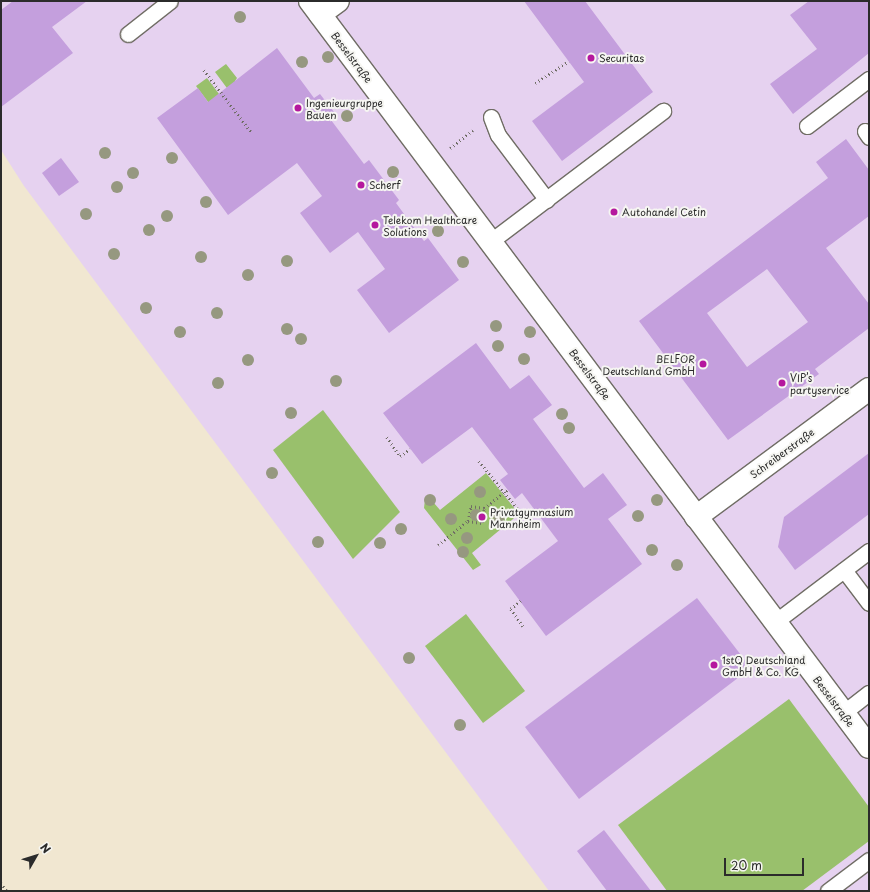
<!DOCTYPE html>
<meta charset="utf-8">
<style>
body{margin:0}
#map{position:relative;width:870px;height:892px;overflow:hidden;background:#f1e7d1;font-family:"Playpen Sans",sans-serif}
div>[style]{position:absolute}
.built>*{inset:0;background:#e6d2f0}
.green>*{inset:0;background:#99c06c}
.building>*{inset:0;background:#c49fdd}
.path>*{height:2.5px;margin-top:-1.25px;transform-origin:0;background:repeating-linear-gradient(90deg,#706d65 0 1px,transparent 0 4px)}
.roads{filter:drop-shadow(1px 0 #706d65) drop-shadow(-1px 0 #706d65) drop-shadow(0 1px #706d65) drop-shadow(0 -1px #706d65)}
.service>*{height:15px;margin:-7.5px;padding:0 7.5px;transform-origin:7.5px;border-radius:7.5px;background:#fff}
.minor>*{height:22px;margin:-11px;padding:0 11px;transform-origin:11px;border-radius:11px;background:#fff}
.trees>*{width:12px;height:12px;margin:-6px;border-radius:50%;background:#969880}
.dots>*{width:11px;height:11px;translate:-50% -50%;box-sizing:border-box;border:2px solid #f6f6f2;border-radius:50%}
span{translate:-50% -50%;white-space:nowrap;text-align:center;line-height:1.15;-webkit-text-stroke:4px #f6f6f2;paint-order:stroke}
.street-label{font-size:10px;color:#2b2b2b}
.poi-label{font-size:10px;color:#2b2b2b}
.left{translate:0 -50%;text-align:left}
.right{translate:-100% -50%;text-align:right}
.frame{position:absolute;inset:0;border:2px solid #2b2b2b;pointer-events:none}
.north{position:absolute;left:16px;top:836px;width:40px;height:40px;-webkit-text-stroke:3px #f6f6f2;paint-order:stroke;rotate:51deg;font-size:11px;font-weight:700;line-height:16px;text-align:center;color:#2b2b2b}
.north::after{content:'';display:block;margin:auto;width:14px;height:18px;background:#2b2b2b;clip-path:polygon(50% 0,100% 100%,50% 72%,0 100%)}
.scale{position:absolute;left:724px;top:858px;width:80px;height:18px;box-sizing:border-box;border:2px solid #2b2b2b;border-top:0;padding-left:5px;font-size:12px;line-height:14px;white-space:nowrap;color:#2b2b2b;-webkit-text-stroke:3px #f6f6f2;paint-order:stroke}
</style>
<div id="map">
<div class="built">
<i style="clip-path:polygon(1px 1px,869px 1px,869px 891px,549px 891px,24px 186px,1px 150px)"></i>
</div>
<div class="green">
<i style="clip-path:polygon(226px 64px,237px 78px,235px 81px,266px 122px,250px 119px,215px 72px)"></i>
<i style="clip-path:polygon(207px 78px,243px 126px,239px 143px,196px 86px)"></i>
<i style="clip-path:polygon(323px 410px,400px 512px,353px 559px,273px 450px)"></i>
<i style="clip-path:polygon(486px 473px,519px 514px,472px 553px,481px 565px,473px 570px,424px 508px,425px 499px,428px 496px,440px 510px)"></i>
<i style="clip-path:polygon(466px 614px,525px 691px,483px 723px,425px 646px)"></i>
<i style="clip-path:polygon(789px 699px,869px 807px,869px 841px,802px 891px,667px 891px,618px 825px)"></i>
</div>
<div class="building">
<i style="clip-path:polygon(13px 1px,87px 1px,52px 27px,73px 53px,1px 107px,1px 10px)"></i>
<i style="clip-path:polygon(524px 1px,585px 1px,653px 92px,562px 161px,532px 121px,584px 82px)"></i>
<i style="clip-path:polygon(809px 1px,869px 1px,869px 53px,793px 114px,770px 84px,817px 49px,790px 15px)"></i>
<i style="clip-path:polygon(277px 48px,314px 98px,320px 94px,334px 112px,328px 116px,364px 164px,369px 160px,399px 200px,396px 203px,424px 241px,428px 238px,459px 280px,389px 333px,357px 290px,385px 269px,358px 232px,330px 253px,300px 213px,322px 196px,297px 163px,228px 215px,157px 118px,198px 88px,208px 102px)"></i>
<i style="clip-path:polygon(evenodd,846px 139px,869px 170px,869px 216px,826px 248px,869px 304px,869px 328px,815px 369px,819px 374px,728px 440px,639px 321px,828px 178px,816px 162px,846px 139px,767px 269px,808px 322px,747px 367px,707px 313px,767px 269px)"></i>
<i style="clip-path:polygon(61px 158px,79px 182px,59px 196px,42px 173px)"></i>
<i style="clip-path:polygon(476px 343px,510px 389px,529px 375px,552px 405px,533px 419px,584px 488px,603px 473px,627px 505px,608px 519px,642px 564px,546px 636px,505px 581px,558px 541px,522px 493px,515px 499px,500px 480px,508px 474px,472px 427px,422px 464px,383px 413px)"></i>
<i style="clip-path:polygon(869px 453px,869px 514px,795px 570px,778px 547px,784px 517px)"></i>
<i style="clip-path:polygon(697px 598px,751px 668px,579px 799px,525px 727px)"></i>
<i style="clip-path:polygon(604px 830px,651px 891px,607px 891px,577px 851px)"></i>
</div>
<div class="path">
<i style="left:204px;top:70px;width:79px;rotate:52.7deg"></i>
<i style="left:535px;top:83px;width:40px;rotate:-32.9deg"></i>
<i style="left:450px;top:148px;width:29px;rotate:-38deg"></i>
<i style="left:387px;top:437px;width:23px;rotate:56deg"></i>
<i style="left:400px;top:456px;width:12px;rotate:-35deg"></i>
<i style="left:479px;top:461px;width:68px;rotate:50.9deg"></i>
<i style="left:468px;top:521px;width:14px;rotate:8deg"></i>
<i style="left:482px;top:523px;width:15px;rotate:-82deg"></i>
<i style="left:438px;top:545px;width:38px;rotate:-39deg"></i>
<i style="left:468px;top:521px;width:15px;rotate:-79deg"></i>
<i style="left:471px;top:506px;width:13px;rotate:9deg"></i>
<i style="left:484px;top:508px;width:31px;rotate:-38deg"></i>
<i style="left:521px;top:601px;width:13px;rotate:141deg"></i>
<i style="left:511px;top:609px;width:21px;rotate:55deg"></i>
<i style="left:1px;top:883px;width:10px;rotate:53deg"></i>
</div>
<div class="roads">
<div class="service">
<i style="left:128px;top:34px;width:53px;rotate:-38.2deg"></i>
<i style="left:491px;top:117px;width:19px;rotate:69deg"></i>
<i style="left:498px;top:135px;width:81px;rotate:53deg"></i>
<i style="left:807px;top:126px;width:78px;rotate:-37.2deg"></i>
<i style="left:865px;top:131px;width:7px;rotate:56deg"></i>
<i style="left:491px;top:241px;width:216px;rotate:-37.1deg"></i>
<i style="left:844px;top:570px;width:41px;rotate:52.9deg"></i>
<i style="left:775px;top:622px;width:118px;rotate:-37.1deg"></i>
<i style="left:843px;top:713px;width:33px;rotate:-38deg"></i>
<i style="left:828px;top:891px;width:51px;rotate:-37.1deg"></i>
</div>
<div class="minor">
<i style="left:310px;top:1px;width:932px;rotate:53.15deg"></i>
<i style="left:320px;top:14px;width:22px;rotate:-36deg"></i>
<i style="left:696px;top:517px;width:215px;rotate:-36.5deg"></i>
</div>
</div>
<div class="trees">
<i style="left:240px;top:17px"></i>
<i style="left:328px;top:57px"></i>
<i style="left:302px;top:62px"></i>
<i style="left:347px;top:116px"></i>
<i style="left:105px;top:153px"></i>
<i style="left:172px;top:158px"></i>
<i style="left:393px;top:172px"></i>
<i style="left:133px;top:173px"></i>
<i style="left:117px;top:187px"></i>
<i style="left:206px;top:202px"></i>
<i style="left:86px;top:214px"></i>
<i style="left:167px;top:216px"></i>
<i style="left:149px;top:230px"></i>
<i style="left:438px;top:231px"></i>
<i style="left:114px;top:254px"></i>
<i style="left:201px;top:257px"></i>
<i style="left:287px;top:261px"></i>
<i style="left:463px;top:262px"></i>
<i style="left:248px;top:275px"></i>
<i style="left:146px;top:308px"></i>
<i style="left:217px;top:313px"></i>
<i style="left:496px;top:326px"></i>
<i style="left:287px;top:329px"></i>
<i style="left:180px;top:332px"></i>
<i style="left:530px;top:332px"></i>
<i style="left:301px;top:339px"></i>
<i style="left:498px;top:346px"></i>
<i style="left:524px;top:359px"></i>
<i style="left:248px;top:360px"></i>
<i style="left:336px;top:381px"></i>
<i style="left:218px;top:383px"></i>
<i style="left:291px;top:413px"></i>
<i style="left:562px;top:414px"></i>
<i style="left:569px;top:428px"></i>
<i style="left:272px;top:473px"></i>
<i style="left:480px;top:492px"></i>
<i style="left:430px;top:500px"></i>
<i style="left:657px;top:500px"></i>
<i style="left:476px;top:515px"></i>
<i style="left:638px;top:516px"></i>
<i style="left:499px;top:517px"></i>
<i style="left:451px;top:519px"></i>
<i style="left:401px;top:529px"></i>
<i style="left:467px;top:538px"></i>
<i style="left:318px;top:542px"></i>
<i style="left:380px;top:543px"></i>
<i style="left:652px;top:550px"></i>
<i style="left:463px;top:552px"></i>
<i style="left:677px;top:565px"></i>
<i style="left:409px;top:658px"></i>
<i style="left:460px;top:725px"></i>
</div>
<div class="dots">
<i style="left:591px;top:58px;background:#b5179e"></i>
<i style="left:298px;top:108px;background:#b5179e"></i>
<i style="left:361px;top:185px;background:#b5179e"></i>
<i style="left:614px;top:212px;background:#b5179e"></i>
<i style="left:375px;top:225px;background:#b5179e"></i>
<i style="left:703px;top:364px;background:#b5179e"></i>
<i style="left:782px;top:383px;background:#b5179e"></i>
<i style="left:482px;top:517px;background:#b5179e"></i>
<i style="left:714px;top:665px;background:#b5179e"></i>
</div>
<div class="street-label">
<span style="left:352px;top:57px;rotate:53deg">Besselstraße</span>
<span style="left:590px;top:374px;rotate:53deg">Besselstraße</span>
<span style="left:782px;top:453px;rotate:-36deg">Schreiberstraße</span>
<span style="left:834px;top:701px;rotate:53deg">Besselstraße</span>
</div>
<div class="poi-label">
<span class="left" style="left:599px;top:58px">Securitas</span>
<span class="left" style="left:306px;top:108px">Ingenieurgruppe<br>Bauen</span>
<span class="left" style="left:369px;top:185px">Scherf</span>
<span class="left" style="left:622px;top:212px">Autohandel Cetin</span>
<span class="left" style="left:383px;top:225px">Telekom Healthcare<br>Solutions</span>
<span class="right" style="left:695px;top:364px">BELFOR<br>Deutschland GmbH</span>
<span class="left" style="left:790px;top:383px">VIP’s<br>partyservice</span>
<span class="left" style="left:490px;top:517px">Privatgymnasium<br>Mannheim</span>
<span class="left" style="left:722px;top:665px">1stQ Deutschland<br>GmbH &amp; Co. KG</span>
</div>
<div class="frame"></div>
<div class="north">N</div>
<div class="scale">20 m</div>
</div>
